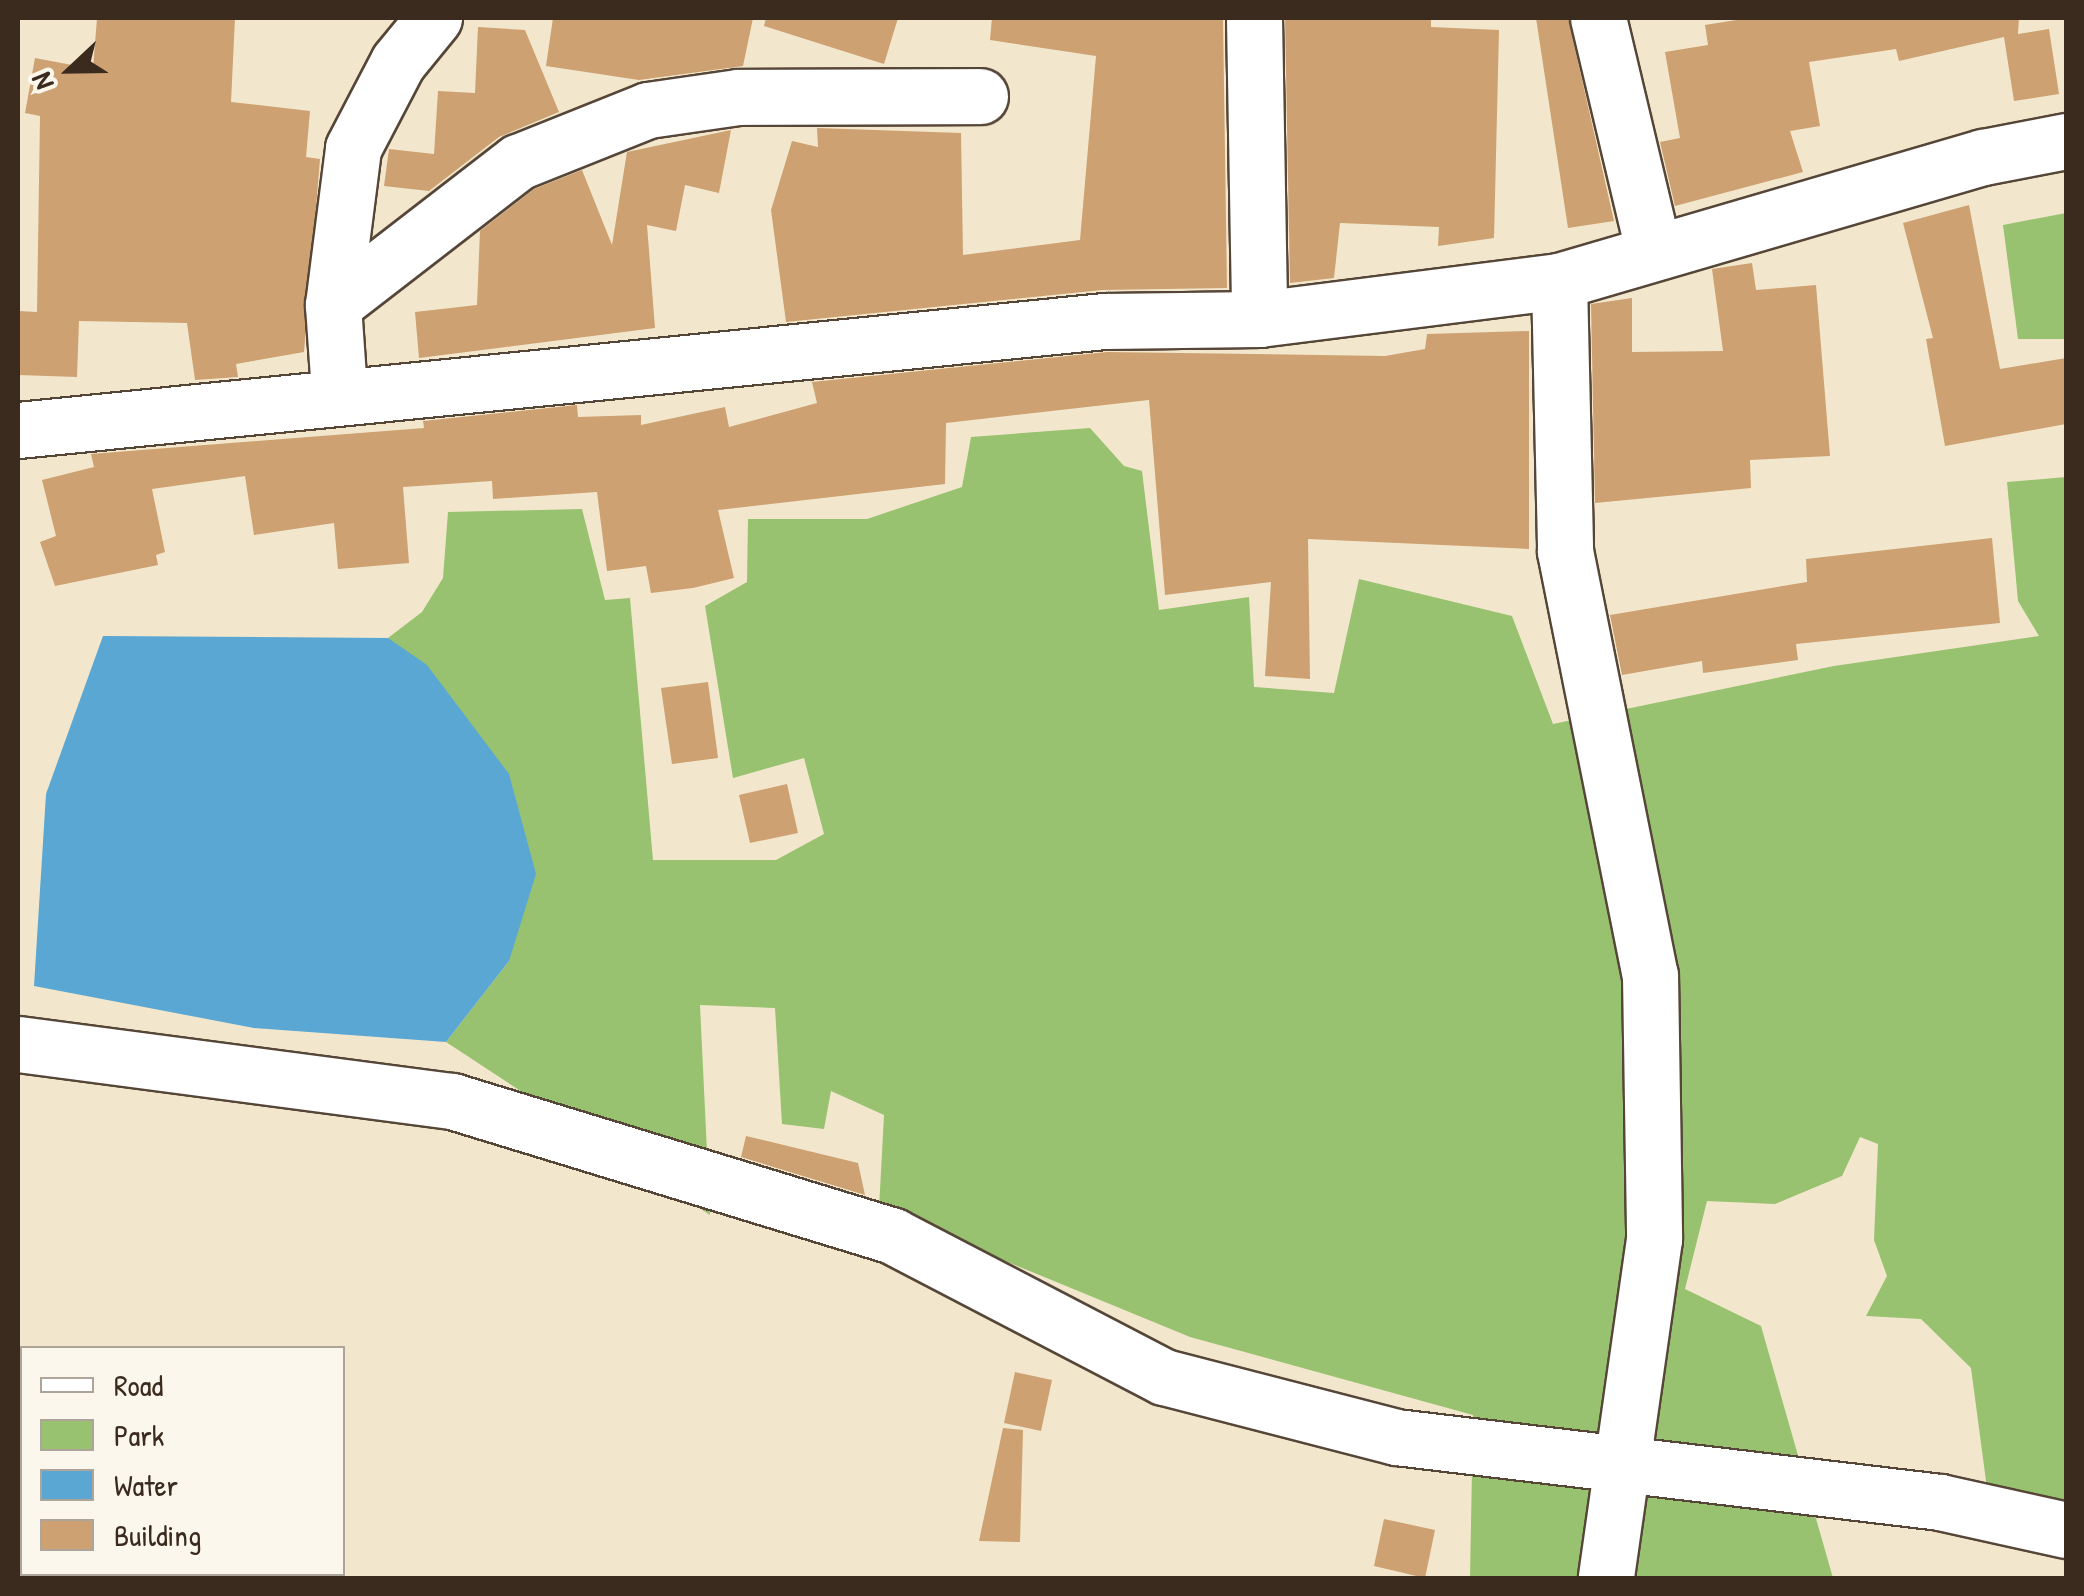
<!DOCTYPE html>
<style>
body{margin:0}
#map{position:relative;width:2084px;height:1596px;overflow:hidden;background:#f2e7cc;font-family:"Patrick Hand",sans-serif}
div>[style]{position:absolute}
.green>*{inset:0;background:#98c26f}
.water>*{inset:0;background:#59a7d2}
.building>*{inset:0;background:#cda171}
.roads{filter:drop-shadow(2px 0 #564638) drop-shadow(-2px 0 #564638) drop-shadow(0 2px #564638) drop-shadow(0 -2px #564638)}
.minor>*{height:55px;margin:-27.5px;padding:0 27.5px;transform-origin:27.5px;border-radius:27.5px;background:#fff}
span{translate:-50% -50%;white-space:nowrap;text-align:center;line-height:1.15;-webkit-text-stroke:8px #fbf7ec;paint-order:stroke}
.frame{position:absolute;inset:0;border:20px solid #3b2a1e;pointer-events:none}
.legend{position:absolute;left:20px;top:1346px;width:325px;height:230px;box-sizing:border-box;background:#fbf7ec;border:2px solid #aea59a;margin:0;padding:12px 18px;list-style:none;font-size:30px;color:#3b2a1e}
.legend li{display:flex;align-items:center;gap:20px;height:50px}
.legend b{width:50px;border:2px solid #aea59a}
.north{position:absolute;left:20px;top:20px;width:100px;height:100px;-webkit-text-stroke:8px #fbf7ec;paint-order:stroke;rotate:248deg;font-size:28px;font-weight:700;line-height:40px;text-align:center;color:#3b2a1e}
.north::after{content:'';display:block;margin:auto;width:35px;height:45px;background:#3b2a1e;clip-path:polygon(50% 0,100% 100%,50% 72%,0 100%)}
</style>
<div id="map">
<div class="green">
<i style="clip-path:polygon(2066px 213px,2066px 339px,2018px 339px,2003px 225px)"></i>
<i style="clip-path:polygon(1090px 428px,1124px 466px,1142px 471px,1159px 610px,1249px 597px,1254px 687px,1334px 693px,1359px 579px,1512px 616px,1553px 724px,1834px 666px,2039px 636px,2018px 601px,2007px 482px,2066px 477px,2066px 1520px,1988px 1496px,1971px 1368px,1921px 1319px,1866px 1316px,1887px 1276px,1874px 1240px,1878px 1144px,1860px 1137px,1842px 1176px,1775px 1204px,1707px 1201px,1685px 1289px,1761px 1326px,1833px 1578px,1470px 1578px,1473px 1415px,1190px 1337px,879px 1209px,884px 1115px,831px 1091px,824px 1129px,782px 1124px,775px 1008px,700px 1005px,710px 1215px,446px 1042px,509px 961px,388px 638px,422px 612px,443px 578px,448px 512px,582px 509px,605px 600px,630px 598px,653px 860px,776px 860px,824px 834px,804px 758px,733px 778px,705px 606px,747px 582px,748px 519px,867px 519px,962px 487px,971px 437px)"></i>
</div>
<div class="water">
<i style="clip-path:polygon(103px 636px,388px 638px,427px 665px,509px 774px,536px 874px,509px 961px,446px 1042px,254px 1028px,34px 986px,46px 794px)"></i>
</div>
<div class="building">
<i style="clip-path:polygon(97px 18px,235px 18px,231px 102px,310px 111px,306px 157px,320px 159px,304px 352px,236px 364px,238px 377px,195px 380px,187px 323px,79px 321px,77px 377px,18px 375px,18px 311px,37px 312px,40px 116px,25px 113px,35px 58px,93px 69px)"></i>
<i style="clip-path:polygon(553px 18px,753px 18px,743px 66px,639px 80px,546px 66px)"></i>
<i style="clip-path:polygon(766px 18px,898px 18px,884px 64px,764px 26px)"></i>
<i style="clip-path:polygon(992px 18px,1223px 18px,1227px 288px,1102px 290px,786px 322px,771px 210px,792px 141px,818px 147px,817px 128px,961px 133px,963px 255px,1080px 240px,1096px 56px,990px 40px)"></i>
<i style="clip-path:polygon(1285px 18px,1431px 18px,1431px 27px,1499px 30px,1494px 238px,1438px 246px,1439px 227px,1340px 223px,1334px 278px,1290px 283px)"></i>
<i style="clip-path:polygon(1536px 18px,1568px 18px,1614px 221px,1568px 228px)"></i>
<i style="clip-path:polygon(1749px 18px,2019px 18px,2018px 34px,2049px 29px,2059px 94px,2014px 101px,2004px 37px,1899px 61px,1896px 49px,1809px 62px,1820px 126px,1790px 131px,1803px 172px,1675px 206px,1660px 142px,1680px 138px,1665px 52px,1708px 45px,1705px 25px)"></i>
<i style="clip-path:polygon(478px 27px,525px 30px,559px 112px,499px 137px,429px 191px,384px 186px,389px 149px,434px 154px,438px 91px,475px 93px)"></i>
<i style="clip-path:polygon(731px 130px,719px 193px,685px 185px,676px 231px,647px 225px,655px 328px,419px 358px,415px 312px,477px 305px,480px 231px,534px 189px,582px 170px,612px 245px,627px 152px)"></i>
<i style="clip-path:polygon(1969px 205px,2000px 369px,2066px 358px,2066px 424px,1945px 446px,1926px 339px,1933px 338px,1903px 223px)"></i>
<i style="clip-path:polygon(1752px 263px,1756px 290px,1816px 285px,1830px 456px,1750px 460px,1751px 488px,1595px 503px,1591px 304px,1632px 298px,1632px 352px,1723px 351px,1712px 269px)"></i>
<i style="clip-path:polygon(1529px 331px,1529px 549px,1308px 539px,1310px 679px,1265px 676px,1271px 582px,1165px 595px,1149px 400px,946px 423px,945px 484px,718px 510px,734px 578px,693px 588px,651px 593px,646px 566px,607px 571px,597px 492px,493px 499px,492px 481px,403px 487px,409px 563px,338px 569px,334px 523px,254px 535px,245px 476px,152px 489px,165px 552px,156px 555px,158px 565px,55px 586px,40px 542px,56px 536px,42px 480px,94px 467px,91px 454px,424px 428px,423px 421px,577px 405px,578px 417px,641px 415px,641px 425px,725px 407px,729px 427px,817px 403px,812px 382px,1107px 352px,1385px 356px,1425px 349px,1427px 334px)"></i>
<i style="clip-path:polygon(1992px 538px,2000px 623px,1796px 644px,1798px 660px,1703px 673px,1702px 661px,1622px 675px,1610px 615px,1807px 582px,1806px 559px)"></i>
<i style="clip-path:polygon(708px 682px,718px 758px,672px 764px,661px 688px)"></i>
<i style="clip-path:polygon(787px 784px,798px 833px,750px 843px,739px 795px)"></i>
<i style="clip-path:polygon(746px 1136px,858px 1163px,865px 1195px,741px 1157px)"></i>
<i style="clip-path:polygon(1015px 1372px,1052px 1380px,1041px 1431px,1004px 1423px)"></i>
<i style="clip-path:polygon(1003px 1428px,1023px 1430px,1020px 1542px,979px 1541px)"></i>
<i style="clip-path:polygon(1384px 1519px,1435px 1530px,1425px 1578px,1374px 1566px)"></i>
</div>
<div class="roads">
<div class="minor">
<i style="left:1254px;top:18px;width:301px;rotate:89deg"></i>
<i style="left:1598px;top:18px;width:237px;rotate:76.6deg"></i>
<i style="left:1559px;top:281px;width:270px;rotate:88.7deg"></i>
<i style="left:1565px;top:551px;width:432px;rotate:78.7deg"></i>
<i style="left:1650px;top:975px;width:264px;rotate:89.1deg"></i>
<i style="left:1654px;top:1239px;width:342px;rotate:98.1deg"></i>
<i style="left:333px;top:305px;width:234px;rotate:-37.7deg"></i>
<i style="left:518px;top:162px;width:140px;rotate:-21.8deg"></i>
<i style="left:648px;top:110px;width:91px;rotate:-8.2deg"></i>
<i style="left:738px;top:97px;width:242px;rotate:-0.2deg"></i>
<i style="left:339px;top:391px;width:86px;rotate:-94deg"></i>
<i style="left:333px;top:305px;width:158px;rotate:-82.7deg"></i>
<i style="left:353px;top:148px;width:97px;rotate:-62.4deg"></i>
<i style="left:398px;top:62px;width:57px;rotate:-50.7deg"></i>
<i style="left:18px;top:430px;width:1092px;rotate:-5.73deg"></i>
<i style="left:1105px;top:321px;width:154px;rotate:-0.7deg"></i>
<i style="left:1259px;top:319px;width:302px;rotate:-7.2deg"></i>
<i style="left:1559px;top:281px;width:442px;rotate:-16.3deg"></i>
<i style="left:1983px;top:157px;width:85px;rotate:-10.9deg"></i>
<i style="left:18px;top:1044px;width:438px;rotate:7.5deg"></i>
<i style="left:452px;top:1101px;width:461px;rotate:17deg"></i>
<i style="left:893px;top:1236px;width:305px;rotate:27.5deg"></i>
<i style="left:1164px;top:1377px;width:240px;rotate:14.5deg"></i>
<i style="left:1396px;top:1437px;width:548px;rotate:6.81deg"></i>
<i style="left:1940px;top:1502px;width:129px;rotate:12.5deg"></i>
</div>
</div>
<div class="frame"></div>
<ul class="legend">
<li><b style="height:12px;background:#fff"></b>Road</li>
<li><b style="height:28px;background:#98c26f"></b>Park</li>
<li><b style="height:28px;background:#59a7d2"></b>Water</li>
<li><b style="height:28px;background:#cda171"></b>Building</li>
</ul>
<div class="north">N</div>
</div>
